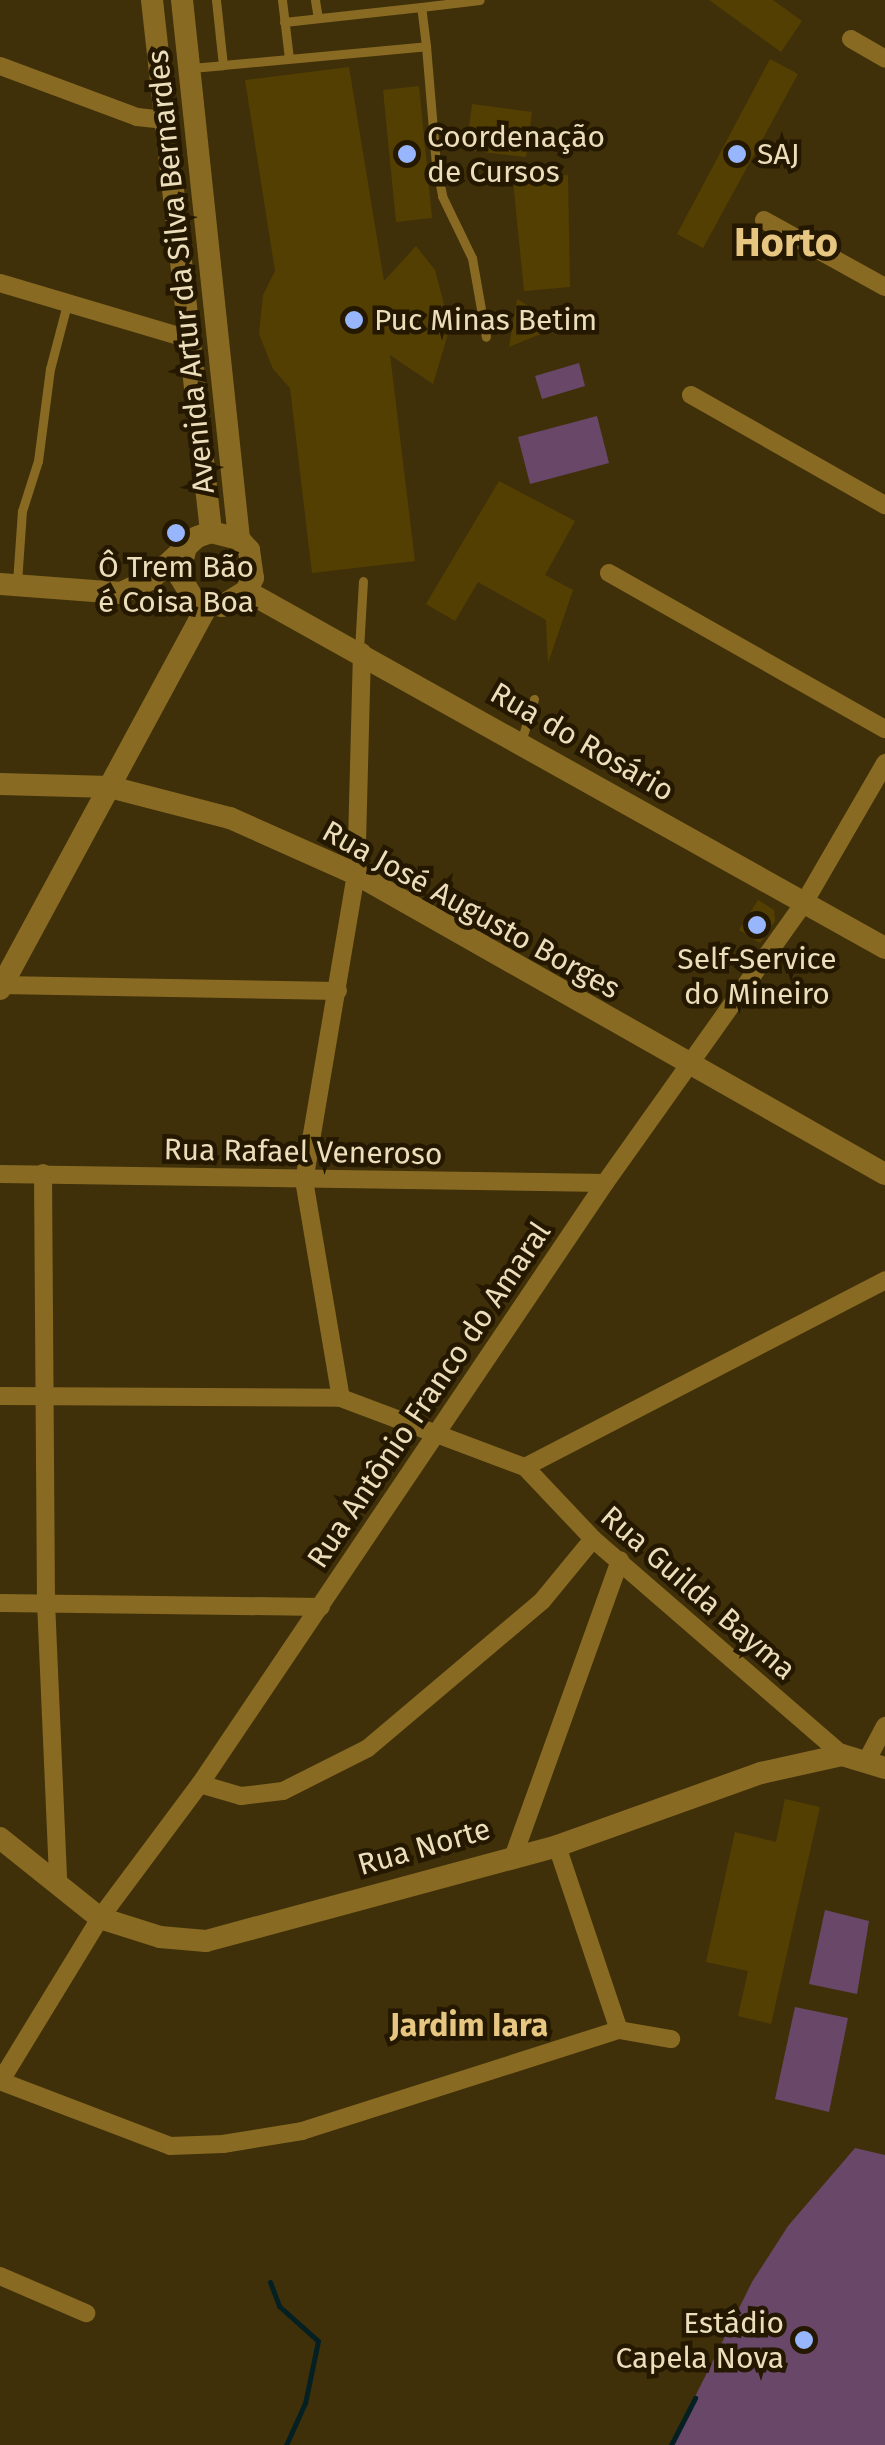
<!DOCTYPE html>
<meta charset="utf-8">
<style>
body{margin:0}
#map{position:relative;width:885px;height:2445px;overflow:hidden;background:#3f3009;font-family:"Fira Sans",sans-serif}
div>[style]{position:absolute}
.green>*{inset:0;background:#684769}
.stream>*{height:5px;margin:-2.5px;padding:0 2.5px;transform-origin:2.5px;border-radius:2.5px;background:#042023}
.building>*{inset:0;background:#543f03}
.lane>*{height:9px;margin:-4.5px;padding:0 4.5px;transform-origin:4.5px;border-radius:4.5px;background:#886a23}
.street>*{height:18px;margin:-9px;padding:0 9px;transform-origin:9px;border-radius:9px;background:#886a23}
.secondary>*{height:22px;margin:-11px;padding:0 11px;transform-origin:11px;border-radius:11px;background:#886a23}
.dots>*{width:28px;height:28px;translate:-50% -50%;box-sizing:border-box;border:5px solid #241800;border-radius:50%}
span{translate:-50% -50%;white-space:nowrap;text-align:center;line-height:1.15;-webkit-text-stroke:9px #241800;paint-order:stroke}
.poi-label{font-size:30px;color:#ecddbb}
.left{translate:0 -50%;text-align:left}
.right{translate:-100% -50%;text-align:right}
.street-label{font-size:30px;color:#ecddbb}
.neighbourhood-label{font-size:32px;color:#e6c680;font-weight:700}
.district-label{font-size:40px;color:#e6c680;font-weight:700}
</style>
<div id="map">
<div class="green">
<i style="clip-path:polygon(579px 363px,585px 386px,542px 399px,535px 376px)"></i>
<i style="clip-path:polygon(597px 416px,609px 463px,530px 484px,518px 437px)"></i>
<i style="clip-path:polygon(825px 1910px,869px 1921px,857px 1994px,809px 1984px)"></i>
<i style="clip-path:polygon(795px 2007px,848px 2018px,829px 2112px,775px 2099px)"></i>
<i style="clip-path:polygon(855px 2148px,885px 2155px,885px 2445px,671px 2445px,752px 2282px,788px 2226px)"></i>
</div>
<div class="stream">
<i style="left:270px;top:2282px;width:26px;rotate:69deg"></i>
<i style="left:279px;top:2306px;width:52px;rotate:41.9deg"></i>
<i style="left:318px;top:2341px;width:63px;rotate:101.8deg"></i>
<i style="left:305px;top:2403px;width:46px;rotate:114.3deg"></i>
<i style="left:671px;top:2445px;width:53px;rotate:-62.9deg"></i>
</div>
<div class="building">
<i style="clip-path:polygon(709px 0,773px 0,802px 21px,781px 52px)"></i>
<i style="clip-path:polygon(770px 59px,798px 74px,703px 248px,677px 234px)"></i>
<i style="clip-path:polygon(349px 67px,384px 281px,416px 246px,435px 270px,450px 327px,433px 384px,390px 355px,415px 561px,312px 573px,290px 388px,273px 369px,259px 334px,263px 295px,275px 271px,245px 80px)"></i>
<i style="clip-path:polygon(419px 86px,432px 218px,396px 222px,383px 90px)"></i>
<i style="clip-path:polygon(472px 104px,532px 112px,526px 157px,466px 150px)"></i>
<i style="clip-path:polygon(568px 175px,570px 287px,524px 291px,513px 181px)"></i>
<i style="clip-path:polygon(517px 299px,552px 320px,550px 330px,509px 347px)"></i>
<i style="clip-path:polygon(499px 481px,575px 521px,545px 575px,573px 590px,548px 663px,546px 620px,478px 582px,455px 621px,426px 604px)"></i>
<i style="clip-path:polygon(758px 900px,774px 910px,775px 921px,760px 943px,739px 930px)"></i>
<i style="clip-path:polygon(785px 1799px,820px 1807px,771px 2024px,738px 2016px,748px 1971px,706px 1962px,735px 1832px,776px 1842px)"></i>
</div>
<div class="lane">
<i style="left:216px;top:0;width:65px;rotate:83.9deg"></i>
<i style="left:223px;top:65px;width:204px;rotate:-5.3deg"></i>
<i style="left:426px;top:46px;width:39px;rotate:-97deg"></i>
<i style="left:421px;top:7px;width:59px;rotate:-6.8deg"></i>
<i style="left:282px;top:0;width:59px;rotate:83.2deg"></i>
<i style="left:315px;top:0;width:18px;rotate:81deg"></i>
<i style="left:284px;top:22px;width:138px;rotate:-6.2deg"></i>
<i style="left:426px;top:46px;width:118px;rotate:85.2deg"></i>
<i style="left:436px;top:164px;width:33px;rotate:79deg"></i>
<i style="left:442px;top:196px;width:69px;rotate:64.2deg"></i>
<i style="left:472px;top:258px;width:80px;rotate:80deg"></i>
<i style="left:191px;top:68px;width:32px;rotate:-5deg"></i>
<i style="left:17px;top:582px;width:71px;rotate:-86deg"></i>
<i style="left:22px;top:511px;width:52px;rotate:-72.3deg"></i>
<i style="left:38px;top:461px;width:93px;rotate:-82.6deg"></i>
<i style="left:50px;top:369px;width:67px;rotate:-75.3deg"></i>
<i style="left:359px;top:650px;width:69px;rotate:-86.7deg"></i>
<i style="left:521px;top:742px;width:45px;rotate:-73.2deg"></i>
</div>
<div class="street">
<i style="left:851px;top:39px;width:39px;rotate:30deg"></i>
<i style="left:0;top:66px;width:146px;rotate:20.4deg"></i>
<i style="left:137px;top:117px;width:31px;rotate:6deg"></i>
<i style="left:764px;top:220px;width:138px;rotate:29deg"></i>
<i style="left:0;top:283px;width:200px;rotate:16.5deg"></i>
<i style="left:691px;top:395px;width:223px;rotate:29.6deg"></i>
<i style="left:609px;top:573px;width:317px;rotate:29.5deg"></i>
<i style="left:362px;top:652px;width:222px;rotate:91.5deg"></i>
<i style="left:356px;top:874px;width:310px;rotate:99.6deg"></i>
<i style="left:304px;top:1180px;width:221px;rotate:80.4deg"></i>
<i style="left:341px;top:1398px;width:197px;rotate:20.6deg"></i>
<i style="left:525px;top:1467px;width:406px;rotate:-27.4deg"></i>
<i style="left:0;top:985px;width:338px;rotate:1deg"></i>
<i style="left:43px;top:1173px;width:429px;rotate:89.6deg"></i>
<i style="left:46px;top:1602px;width:278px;rotate:87.5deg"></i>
<i style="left:0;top:1174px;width:605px;rotate:0.85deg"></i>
<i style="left:0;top:1396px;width:341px;rotate:0.3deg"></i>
<i style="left:525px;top:1467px;width:99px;rotate:46.6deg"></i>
<i style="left:593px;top:1539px;width:330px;rotate:40.9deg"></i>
<i style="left:0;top:1603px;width:321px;rotate:0.7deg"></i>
<i style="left:866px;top:1762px;width:41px;rotate:-62.2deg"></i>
<i style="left:200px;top:1784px;width:43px;rotate:16.3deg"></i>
<i style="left:241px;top:1796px;width:42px;rotate:-6.8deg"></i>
<i style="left:283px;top:1791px;width:95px;rotate:-26.8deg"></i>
<i style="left:368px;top:1748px;width:228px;rotate:-40.2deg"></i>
<i style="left:542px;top:1601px;width:80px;rotate:-50.6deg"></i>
<i style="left:557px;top:1846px;width:194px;rotate:71.4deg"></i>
<i style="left:515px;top:1852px;width:310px;rotate:-70.2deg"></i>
<i style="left:0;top:2081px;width:182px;rotate:20.9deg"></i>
<i style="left:170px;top:2146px;width:53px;rotate:-2.2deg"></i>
<i style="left:223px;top:2144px;width:80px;rotate:-9.3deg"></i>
<i style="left:302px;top:2131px;width:333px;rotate:-17.7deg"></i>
<i style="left:619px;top:2030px;width:53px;rotate:9.8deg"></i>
<i style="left:0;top:2082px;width:192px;rotate:-58.6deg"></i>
<i style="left:100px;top:1918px;width:167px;rotate:-53.3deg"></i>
<i style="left:200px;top:1784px;width:725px;rotate:-56.02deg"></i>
<i style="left:605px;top:1183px;width:344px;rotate:-54.6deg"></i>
<i style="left:804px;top:903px;width:162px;rotate:-59.9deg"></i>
<i style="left:0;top:2276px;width:94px;rotate:23.3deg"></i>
</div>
<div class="secondary">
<i style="left:152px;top:0;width:535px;rotate:83.67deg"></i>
<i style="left:182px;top:0;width:542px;rotate:83.96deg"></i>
<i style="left:0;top:584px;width:121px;rotate:4.3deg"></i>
<i style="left:121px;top:593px;width:33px;rotate:-25deg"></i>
<i style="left:151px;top:579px;width:62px;rotate:-42.4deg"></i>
<i style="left:197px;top:537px;width:15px;rotate:-20deg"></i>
<i style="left:211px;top:532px;width:29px;rotate:14deg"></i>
<i style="left:239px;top:539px;width:15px;rotate:48deg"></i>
<i style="left:249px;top:550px;width:28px;rotate:82deg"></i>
<i style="left:253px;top:578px;width:15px;rotate:118deg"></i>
<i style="left:246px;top:591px;width:28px;rotate:148deg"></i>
<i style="left:222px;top:606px;width:29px;rotate:-168deg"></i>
<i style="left:194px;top:600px;width:29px;rotate:-121deg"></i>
<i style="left:179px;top:575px;width:29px;rotate:-76deg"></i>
<i style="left:246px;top:591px;width:732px;rotate:29.19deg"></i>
<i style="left:0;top:784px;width:110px;rotate:1.6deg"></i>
<i style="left:110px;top:787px;width:124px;rotate:14.5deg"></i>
<i style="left:230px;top:818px;width:138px;rotate:24deg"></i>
<i style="left:356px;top:874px;width:608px;rotate:29.56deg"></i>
<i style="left:0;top:989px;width:435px;rotate:-61.6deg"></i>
<i style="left:0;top:1838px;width:128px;rotate:38.7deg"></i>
<i style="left:100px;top:1918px;width:63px;rotate:17.6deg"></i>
<i style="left:160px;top:1937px;width:46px;rotate:5deg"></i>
<i style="left:206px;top:1941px;width:364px;rotate:-15.1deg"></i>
<i style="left:557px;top:1846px;width:217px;rotate:-19.7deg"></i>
<i style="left:761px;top:1773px;width:83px;rotate:-12.5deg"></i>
<i style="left:842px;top:1755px;width:45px;rotate:16.8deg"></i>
</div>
<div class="dots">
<i style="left:407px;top:154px;background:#97b6fd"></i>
<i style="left:737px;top:154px;background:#97b6fd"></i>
<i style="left:354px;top:320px;background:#97b6fd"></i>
<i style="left:176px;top:533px;background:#97b6fd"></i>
<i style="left:757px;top:925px;background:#97b6fd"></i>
<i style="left:804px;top:2340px;background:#97b6fd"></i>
</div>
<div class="poi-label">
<span class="left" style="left:427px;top:154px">Coordenação<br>de Cursos</span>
<span class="left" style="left:757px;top:154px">SAJ</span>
<span class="left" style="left:374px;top:320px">Puc Minas Betim</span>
<span style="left:176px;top:584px">Ô Trem Bão<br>é Coisa Boa</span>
<span style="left:757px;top:976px">Self-Service<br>do Mineiro</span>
<span class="right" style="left:784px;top:2340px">Estádio<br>Capela Nova</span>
</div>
<div class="street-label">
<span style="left:181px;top:272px;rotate:-96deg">Avenida Artur da Silva Bernardes</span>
<span style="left:582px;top:742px;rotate:30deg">Rua do Rosário</span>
<span style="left:471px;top:910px;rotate:29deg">Rua José Augusto Borges</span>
<span style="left:303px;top:1152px;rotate:1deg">Rua Rafael Veneroso</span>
<span style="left:429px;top:1395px;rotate:-56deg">Rua Antônio Franco do Amaral</span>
<span style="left:698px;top:1593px;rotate:41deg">Rua Guilda Bayma</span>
<span style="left:424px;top:1847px;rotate:-16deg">Rua Norte</span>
</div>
<div class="neighbourhood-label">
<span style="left:469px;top:2025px">Jardim Iara</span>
</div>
<div class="district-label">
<span style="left:786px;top:243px">Horto</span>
</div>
</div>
